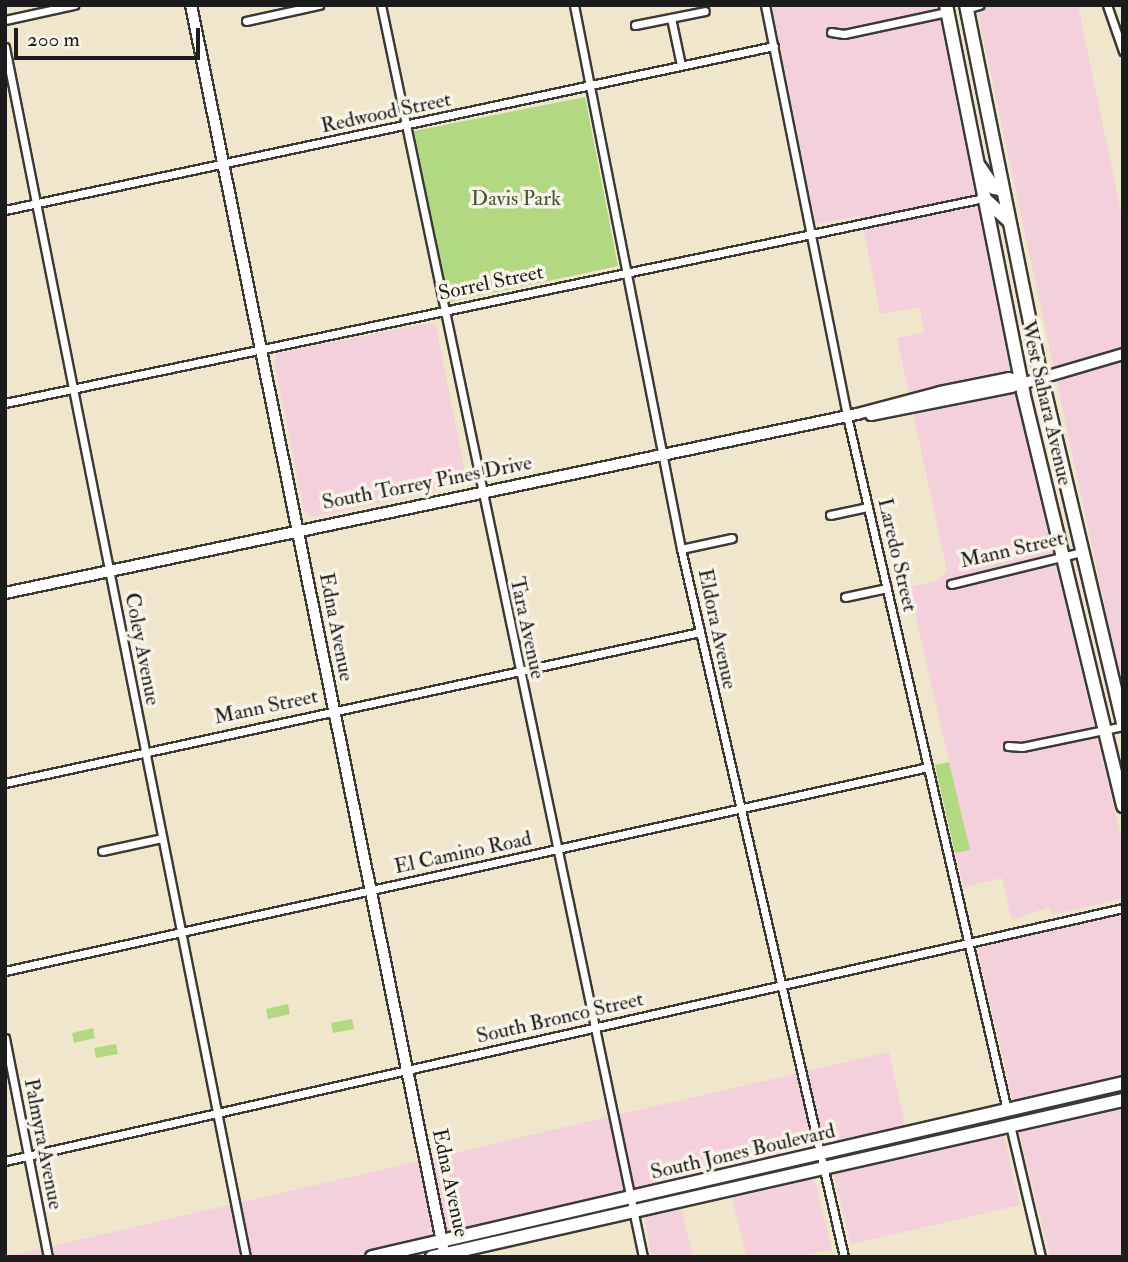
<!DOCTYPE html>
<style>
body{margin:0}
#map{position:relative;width:1128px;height:1262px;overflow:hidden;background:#efe6cb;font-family:"IM FELL Double Pica",serif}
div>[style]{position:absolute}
.built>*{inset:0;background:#f4cfdc}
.green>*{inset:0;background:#b2d882}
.roads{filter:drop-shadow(2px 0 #3c3a36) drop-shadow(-2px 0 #3c3a36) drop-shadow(0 2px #3c3a36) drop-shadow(0 -2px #3c3a36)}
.street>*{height:7px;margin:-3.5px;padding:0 3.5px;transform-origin:3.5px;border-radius:3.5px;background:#fff}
.secondary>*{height:10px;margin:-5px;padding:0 5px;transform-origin:5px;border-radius:5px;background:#fff}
.primary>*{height:12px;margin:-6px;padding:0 6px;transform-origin:6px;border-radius:6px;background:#fff}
span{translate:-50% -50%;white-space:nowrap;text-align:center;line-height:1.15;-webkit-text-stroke:7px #f7f3e8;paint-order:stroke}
.street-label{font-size:21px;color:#1c1c1c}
.park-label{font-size:21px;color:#49543b}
.frame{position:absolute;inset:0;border:7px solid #1c1c1c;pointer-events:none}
.scale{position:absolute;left:14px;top:28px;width:186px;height:32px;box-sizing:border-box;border:4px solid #1c1c1c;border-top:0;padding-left:9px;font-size:21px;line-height:24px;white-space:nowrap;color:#1c1c1c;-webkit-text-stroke:5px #f7f3e8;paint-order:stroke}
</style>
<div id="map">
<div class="built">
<i style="clip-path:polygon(772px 5px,937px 5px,1015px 395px,1123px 846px,1123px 898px,1052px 915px,1049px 907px,1012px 920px,1002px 878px,964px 887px,955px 853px,969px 849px,909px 587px,937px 581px,947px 571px,897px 338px,924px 332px,920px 307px,880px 314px,861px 215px,816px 224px)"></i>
<i style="clip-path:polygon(976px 5px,1078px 5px,1123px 223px,1123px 691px)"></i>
<i style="clip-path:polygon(430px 323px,436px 327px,466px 477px,463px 485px,312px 517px,304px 511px,274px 360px,278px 353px)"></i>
<i style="clip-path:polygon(1123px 915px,1123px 1077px,1013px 1101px,977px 948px)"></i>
<i style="clip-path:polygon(889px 1052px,905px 1126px,458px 1231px,344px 1257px,5px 1257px)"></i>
<i style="clip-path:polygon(1123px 1104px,1123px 1257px,1050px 1257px,1018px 1128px)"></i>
<i style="clip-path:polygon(1003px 1132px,1020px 1205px,851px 1244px,833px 1171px)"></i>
<i style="clip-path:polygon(807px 1178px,815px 1182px,832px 1249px,796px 1257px,747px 1257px,731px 1195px)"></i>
<i style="clip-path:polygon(681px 1207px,693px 1257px,652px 1257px,644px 1218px)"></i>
</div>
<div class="green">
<i style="clip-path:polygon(585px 97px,618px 266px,449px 302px,414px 131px)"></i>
<i style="clip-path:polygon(949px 762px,970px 850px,955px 853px,935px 765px)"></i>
<i style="clip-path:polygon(288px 1004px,290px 1014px,268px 1019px,266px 1009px)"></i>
<i style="clip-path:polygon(352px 1019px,354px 1029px,333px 1033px,331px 1023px)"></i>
<i style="clip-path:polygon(93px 1028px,95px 1038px,74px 1043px,72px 1033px)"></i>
<i style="clip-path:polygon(116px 1044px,118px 1054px,96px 1058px,94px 1048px)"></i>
</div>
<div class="roads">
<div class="street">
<i style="left:381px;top:5px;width:1279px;rotate:78.18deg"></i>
<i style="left:574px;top:5px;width:554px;rotate:78.87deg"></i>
<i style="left:681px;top:549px;width:727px;rotate:77.03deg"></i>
<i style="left:765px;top:5px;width:419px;rotate:78.7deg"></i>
<i style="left:847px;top:416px;width:712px;rotate:77.02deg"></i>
<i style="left:1107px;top:5px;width:49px;rotate:70.8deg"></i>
<i style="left:966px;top:9px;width:14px;rotate:-17deg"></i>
<i style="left:671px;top:18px;width:48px;rotate:78deg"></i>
<i style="left:5px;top:20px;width:71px;rotate:-12.3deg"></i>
<i style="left:246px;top:21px;width:75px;rotate:-12.4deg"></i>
<i style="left:635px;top:25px;width:71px;rotate:-11.3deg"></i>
<i style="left:831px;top:32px;width:13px;rotate:9deg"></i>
<i style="left:844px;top:34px;width:105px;rotate:-12.1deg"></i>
<i style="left:5px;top:47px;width:1234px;rotate:78.74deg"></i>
<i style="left:5px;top:210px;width:786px;rotate:-12.04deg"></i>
<i style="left:5px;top:403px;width:1000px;rotate:-11.83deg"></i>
<i style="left:830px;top:515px;width:39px;rotate:-12deg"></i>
<i style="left:681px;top:549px;width:52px;rotate:-12.2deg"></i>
<i style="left:951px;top:584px;width:134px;rotate:-13.8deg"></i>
<i style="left:845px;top:597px;width:43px;rotate:-12.1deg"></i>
<i style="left:1008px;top:746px;width:14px;rotate:4deg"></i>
<i style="left:1022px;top:747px;width:103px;rotate:-11.7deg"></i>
<i style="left:5px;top:783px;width:711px;rotate:-12.26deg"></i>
<i style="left:102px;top:851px;width:61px;rotate:-12.2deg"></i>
<i style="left:5px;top:971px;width:945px;rotate:-12.46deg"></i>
<i style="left:5px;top:1038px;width:223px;rotate:78.9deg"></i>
<i style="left:1010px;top:1125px;width:136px;rotate:76.8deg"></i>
<i style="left:5px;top:1161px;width:1146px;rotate:-12.75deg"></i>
</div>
<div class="secondary">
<i style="left:191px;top:5px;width:1267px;rotate:78.53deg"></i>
<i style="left:871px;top:415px;width:143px;rotate:-11.3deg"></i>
<i style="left:1011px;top:387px;width:117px;rotate:-16.4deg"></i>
<i style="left:5px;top:593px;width:871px;rotate:-11.86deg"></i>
<i style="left:857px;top:414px;width:86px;rotate:-14.8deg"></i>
<i style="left:940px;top:392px;width:70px;rotate:-11.5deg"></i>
<i style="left:1009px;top:378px;width:11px;rotate:15deg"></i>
</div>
<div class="primary">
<i style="left:946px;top:5px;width:395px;rotate:78.7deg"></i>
<i style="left:1023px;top:392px;width:426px;rotate:76.4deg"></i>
<i style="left:966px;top:5px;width:379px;rotate:78.6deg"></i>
<i style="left:1041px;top:376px;width:356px;rotate:76.7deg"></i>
<i style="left:980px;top:167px;width:25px;rotate:56deg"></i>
<i style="left:994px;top:188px;width:9px;rotate:13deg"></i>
<i style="left:984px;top:198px;width:34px;rotate:43deg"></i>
<i style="left:372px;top:1257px;width:771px;rotate:-13.04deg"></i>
<i style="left:432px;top:1257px;width:709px;rotate:-12.8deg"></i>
</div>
</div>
<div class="street-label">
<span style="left:386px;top:113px;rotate:-12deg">Redwood Street</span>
<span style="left:491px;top:283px;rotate:-12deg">Sorrel Street</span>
<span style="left:1046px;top:403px;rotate:77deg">West Sahara Avenue</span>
<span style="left:427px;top:483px;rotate:-11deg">South Torrey Pines Drive</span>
<span style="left:1012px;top:550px;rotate:-13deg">Mann Street</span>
<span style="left:897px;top:555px;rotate:77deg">Laredo Street</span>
<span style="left:336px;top:627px;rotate:79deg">Edna Avenue</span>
<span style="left:527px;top:628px;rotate:78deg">Tara Avenue</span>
<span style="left:717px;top:629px;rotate:78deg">Eldora Avenue</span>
<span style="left:142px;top:649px;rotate:79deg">Coley Avenue</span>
<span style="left:266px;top:707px;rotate:-12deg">Mann Street</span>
<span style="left:463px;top:853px;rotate:-12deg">El Camino Road</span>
<span style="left:560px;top:1018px;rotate:-13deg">South Bronco Street</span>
<span style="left:43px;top:1144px;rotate:79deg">Palmyra Avenue</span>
<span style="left:743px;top:1152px;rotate:-13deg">South Jones Boulevard</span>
<span style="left:450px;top:1183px;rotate:78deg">Edna Avenue</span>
</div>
<div class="park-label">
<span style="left:516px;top:199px">Davis Park</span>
</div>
<div class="frame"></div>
<div class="scale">200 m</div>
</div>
